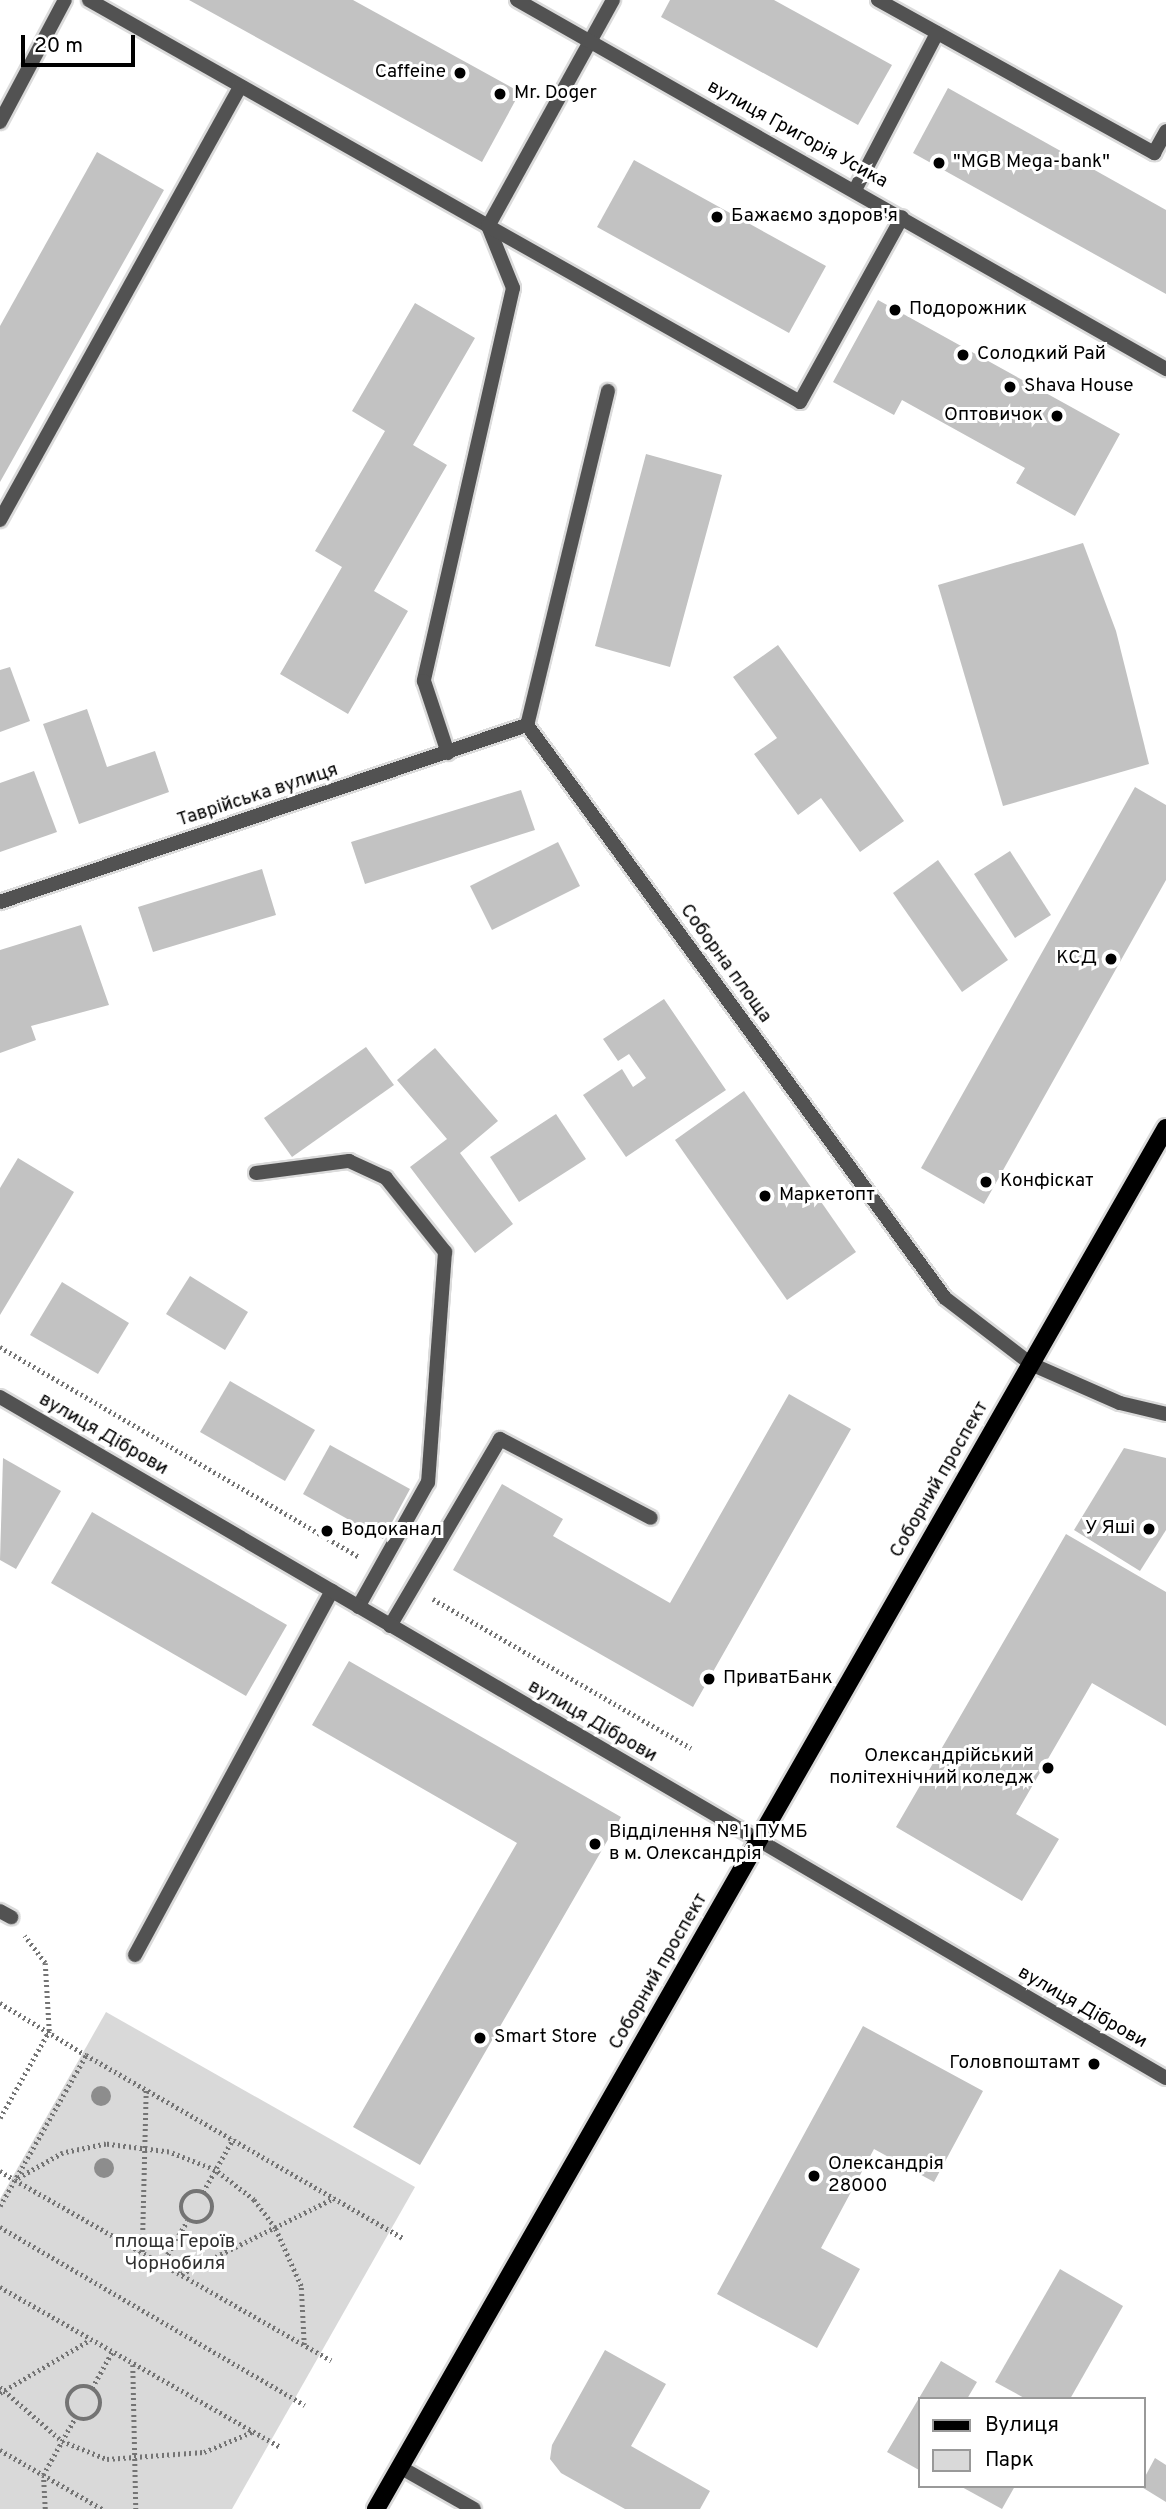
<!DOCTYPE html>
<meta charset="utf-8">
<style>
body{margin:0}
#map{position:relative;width:1166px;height:2509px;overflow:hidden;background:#fff;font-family:Overpass,sans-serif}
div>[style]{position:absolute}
.green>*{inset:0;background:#d9d9d9}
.building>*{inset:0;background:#c2c2c2}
.path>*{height:4.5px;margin-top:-2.25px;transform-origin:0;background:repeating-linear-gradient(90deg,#747474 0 2px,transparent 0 5.5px)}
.path>.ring{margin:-2.25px;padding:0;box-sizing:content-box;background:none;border:4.5px solid #747474;border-radius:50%}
.roads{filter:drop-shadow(2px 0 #dbdbdb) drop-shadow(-2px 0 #dbdbdb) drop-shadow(0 2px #dbdbdb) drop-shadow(0 -2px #dbdbdb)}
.service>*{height:14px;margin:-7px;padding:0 7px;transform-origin:7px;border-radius:7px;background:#525252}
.minor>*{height:14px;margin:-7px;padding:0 7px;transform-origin:7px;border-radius:7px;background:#525252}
.tertiary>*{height:14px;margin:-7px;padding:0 7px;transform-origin:7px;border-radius:7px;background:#525252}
.primary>*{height:18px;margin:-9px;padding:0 9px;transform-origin:9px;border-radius:9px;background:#000}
.trees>*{width:20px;height:20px;margin:-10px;border-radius:50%;background:#8d8d8d}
.dots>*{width:19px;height:19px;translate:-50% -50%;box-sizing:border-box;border:4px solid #fff;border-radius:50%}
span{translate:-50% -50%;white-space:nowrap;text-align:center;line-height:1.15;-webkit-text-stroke:6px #fff;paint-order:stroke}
.poi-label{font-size:19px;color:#000}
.right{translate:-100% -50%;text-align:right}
.left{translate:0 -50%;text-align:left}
.street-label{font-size:19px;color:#000}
.park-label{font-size:19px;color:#303030}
.legend{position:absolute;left:918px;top:2397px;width:228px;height:91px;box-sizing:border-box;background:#fff;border:2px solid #999;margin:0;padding:9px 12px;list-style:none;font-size:21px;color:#000}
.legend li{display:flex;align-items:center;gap:14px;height:35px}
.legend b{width:35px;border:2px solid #999}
.scale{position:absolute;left:21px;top:35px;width:114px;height:32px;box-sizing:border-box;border:4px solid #000;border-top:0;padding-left:9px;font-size:21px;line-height:24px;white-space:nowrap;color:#000;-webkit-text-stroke:5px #fff;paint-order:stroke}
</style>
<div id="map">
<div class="green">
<i style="clip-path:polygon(106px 2012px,415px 2187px,232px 2509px,0 2509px,0 2199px)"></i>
</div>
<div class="building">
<i style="clip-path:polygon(189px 0,353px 0,520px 92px,482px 162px)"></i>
<i style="clip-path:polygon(670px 0,774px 0,892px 65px,858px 125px,661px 17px)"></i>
<i style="clip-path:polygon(948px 88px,1166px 210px,1166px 294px,913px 153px)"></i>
<i style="clip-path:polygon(97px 152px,164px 190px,0 482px,0 326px)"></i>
<i style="clip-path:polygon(634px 160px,826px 266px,789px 333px,597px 227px)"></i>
<i style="clip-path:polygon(878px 300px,1120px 434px,1075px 516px,1016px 483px,1025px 468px,902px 400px,894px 415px,833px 382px)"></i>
<i style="clip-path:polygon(415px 303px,475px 338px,413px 445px,447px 465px,374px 591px,408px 611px,348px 714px,280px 674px,342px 567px,315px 551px,385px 431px,352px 411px)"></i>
<i style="clip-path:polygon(646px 454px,722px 475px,670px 667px,595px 646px)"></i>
<i style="clip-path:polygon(1083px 543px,1116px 631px,1149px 764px,1003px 806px,938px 585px)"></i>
<i style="clip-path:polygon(778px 645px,904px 821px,860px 852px,821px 798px,798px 815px,754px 754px,777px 738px,733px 677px)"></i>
<i style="clip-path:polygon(10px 667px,30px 721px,0 732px,0 670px)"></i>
<i style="clip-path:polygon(87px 709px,107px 767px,155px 751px,169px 792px,79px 824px,43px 724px)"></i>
<i style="clip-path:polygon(34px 771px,57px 832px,0 852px,0 783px)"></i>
<i style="clip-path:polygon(1135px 787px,1166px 805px,1166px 880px,984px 1204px,921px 1168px)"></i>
<i style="clip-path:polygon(521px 790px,535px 830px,365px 884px,351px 842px)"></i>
<i style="clip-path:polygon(558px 842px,580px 886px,492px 930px,470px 886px)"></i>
<i style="clip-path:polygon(1010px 851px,1051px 915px,1015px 938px,974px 874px)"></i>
<i style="clip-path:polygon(938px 860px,1008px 960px,962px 992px,893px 893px)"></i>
<i style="clip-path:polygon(262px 869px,276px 915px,153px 952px,138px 907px)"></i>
<i style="clip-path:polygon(81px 925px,109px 1005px,31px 1026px,36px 1040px,0 1053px,0 950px)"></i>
<i style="clip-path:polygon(664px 999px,726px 1090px,626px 1157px,583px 1095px,622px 1069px,633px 1087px,646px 1078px,629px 1054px,618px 1061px,603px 1039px)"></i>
<i style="clip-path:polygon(366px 1047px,394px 1085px,292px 1157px,264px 1118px)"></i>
<i style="clip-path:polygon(435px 1048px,498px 1121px,460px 1153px,513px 1224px,475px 1253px,410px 1167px,447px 1139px,397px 1080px)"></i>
<i style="clip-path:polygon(744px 1091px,856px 1252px,787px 1300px,675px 1140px)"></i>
<i style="clip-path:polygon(556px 1114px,586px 1159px,519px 1202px,490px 1157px)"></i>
<i style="clip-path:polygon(18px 1158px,74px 1192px,0 1315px,0 1188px)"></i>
<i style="clip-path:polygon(190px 1276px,248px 1312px,225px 1350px,166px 1314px)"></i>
<i style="clip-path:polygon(62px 1282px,129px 1323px,98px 1374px,30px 1335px)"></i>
<i style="clip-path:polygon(230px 1381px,315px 1430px,285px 1481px,200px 1432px)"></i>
<i style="clip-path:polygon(789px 1394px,851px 1429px,693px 1707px,453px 1570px,502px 1484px,563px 1519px,553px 1536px,670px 1603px)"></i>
<i style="clip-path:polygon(330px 1445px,410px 1489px,383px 1539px,303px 1494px)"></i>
<i style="clip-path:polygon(1124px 1448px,1166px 1458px,1166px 1530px,1140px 1571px,1074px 1530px)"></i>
<i style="clip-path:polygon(3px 1458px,61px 1491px,16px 1569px,0 1560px)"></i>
<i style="clip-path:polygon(92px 1512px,287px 1625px,246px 1696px,51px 1583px)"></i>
<i style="clip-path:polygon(1066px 1534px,1166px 1592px,1166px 1726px,1092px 1683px,1016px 1814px,1059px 1839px,1022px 1901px,896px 1827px)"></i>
<i style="clip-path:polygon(349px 1661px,621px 1817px,420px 2165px,353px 2127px,517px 1843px,312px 1725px)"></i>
<i style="clip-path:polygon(863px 2026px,983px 2091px,934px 2182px,874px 2149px,821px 2248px,860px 2269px,817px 2348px,717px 2294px)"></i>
<i style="clip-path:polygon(1060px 2269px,1123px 2306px,1070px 2399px,1026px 2399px,995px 2382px)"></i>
<i style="clip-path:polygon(605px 2350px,666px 2384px,631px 2446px,710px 2491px,700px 2509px,625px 2509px,561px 2473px,550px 2459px,552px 2445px)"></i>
<i style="clip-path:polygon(941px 2361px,977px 2382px,967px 2399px,919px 2399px,919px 2470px,887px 2452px)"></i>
<i style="clip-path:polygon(1155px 2458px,1166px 2465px,1166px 2502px,1140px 2486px)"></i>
<i style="clip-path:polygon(960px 2486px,1015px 2486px,1002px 2509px)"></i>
</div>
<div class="path">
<i style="left:0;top:1347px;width:416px;rotate:30.3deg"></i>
<i style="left:433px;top:1599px;width:298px;rotate:30deg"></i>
<i style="left:0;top:2003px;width:100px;rotate:31.2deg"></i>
<i style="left:0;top:2118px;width:100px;rotate:-60.6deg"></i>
<i style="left:49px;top:2031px;width:68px;rotate:-93.4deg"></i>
<i style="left:45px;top:1963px;width:34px;rotate:-127deg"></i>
<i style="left:0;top:2171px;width:17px;rotate:31deg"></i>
<i class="ring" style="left:181px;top:2191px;width:27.5px;height:27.5px"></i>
<i style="left:203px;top:2192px;width:61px;rotate:-60.5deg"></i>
<i style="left:0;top:2206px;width:174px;rotate:-60.3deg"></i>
<i style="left:86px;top:2055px;width:366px;rotate:30deg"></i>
<i style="left:0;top:2227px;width:353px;rotate:30.3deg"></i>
<i style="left:142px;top:2252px;width:163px;rotate:-88.6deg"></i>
<i style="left:162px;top:2264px;width:50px;rotate:-59.8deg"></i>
<i style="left:181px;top:2274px;width:171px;rotate:-26.4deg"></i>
<i style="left:0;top:2287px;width:323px;rotate:29.7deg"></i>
<i style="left:304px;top:2345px;width:59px;rotate:-92.9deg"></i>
<i style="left:301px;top:2286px;width:64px;rotate:-114.1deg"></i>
<i style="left:275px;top:2228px;width:35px;rotate:-127deg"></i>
<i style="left:254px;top:2200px;width:49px;rotate:-142.4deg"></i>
<i style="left:215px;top:2170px;width:49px;rotate:-158.6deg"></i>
<i style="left:169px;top:2152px;width:64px;rotate:-172.8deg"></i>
<i style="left:106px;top:2144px;width:44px;rotate:168.2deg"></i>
<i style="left:63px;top:2153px;width:55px;rotate:150.6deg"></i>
<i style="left:15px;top:2180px;width:364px;rotate:29.7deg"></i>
<i style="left:133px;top:2365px;width:144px;rotate:88.8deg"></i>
<i class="ring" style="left:67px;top:2386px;width:29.5px;height:29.5px"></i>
<i style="left:0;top:2387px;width:82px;rotate:41.1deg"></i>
<i style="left:62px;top:2441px;width:48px;rotate:21.8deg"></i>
<i style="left:107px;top:2459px;width:97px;rotate:-4.1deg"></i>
<i style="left:204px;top:2452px;width:52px;rotate:-22.6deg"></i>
<i style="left:92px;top:2388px;width:41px;rotate:-60.9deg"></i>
<i style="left:0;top:2393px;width:104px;rotate:-30.5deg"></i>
<i style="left:0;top:2450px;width:118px;rotate:30deg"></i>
<i style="left:45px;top:2509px;width:34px;rotate:-93deg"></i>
<i style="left:43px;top:2475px;width:65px;rotate:-60.7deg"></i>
</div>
<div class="roads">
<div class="service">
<i style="left:89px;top:0;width:459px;rotate:29.5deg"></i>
<i style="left:488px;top:226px;width:67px;rotate:68deg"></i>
<i style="left:513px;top:288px;width:403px;rotate:102.8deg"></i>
<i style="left:424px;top:681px;width:76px;rotate:71.6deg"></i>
<i style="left:613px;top:0;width:258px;rotate:118.9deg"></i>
<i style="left:488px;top:226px;width:358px;rotate:29.4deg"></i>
<i style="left:800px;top:402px;width:211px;rotate:-61.1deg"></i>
<i style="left:878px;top:0;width:316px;rotate:29deg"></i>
<i style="left:1154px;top:153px;width:25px;rotate:-61deg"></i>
<i style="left:855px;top:190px;width:177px;rotate:-62.4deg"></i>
<i style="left:0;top:520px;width:496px;rotate:-61deg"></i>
<i style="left:256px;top:1173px;width:94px;rotate:-7.4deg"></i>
<i style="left:349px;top:1161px;width:41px;rotate:24.7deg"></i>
<i style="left:386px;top:1178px;width:95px;rotate:51.4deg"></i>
<i style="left:445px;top:1252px;width:231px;rotate:94.2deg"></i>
<i style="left:428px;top:1482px;width:143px;rotate:119.2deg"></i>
<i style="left:390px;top:1626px;width:217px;rotate:-59.5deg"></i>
<i style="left:500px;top:1439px;width:170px;rotate:27.6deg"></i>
<i style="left:0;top:1911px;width:13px;rotate:29deg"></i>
<i style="left:135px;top:1955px;width:414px;rotate:-61.6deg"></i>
</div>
<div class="minor">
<i style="left:608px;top:391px;width:344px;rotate:103.6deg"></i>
<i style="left:527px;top:725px;width:709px;rotate:53.89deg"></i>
<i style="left:945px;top:1298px;width:108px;rotate:37.5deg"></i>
<i style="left:1031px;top:1364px;width:97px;rotate:23.7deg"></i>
<i style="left:1120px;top:1403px;width:47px;rotate:13.4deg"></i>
<i style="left:0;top:902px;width:556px;rotate:-18.57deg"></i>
<i style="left:400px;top:2467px;width:85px;rotate:29.6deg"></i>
</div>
<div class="tertiary">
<i style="left:517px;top:0;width:747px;rotate:29.62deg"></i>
<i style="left:0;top:122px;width:138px;rotate:-62deg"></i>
<i style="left:0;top:1397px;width:1350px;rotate:30.29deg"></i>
</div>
<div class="primary">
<i style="left:376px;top:2509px;width:1591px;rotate:-60.23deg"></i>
</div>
</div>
<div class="trees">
<i style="left:101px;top:2096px"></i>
<i style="left:104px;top:2168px"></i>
</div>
<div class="dots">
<i style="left:460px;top:73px;background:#000"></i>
<i style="left:500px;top:94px;background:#000"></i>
<i style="left:939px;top:163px;background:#000"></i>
<i style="left:717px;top:217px;background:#000"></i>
<i style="left:895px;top:310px;background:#000"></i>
<i style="left:963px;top:355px;background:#000"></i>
<i style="left:1010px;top:387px;background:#000"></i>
<i style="left:1057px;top:416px;background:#000"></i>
<i style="left:1111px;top:959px;background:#000"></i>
<i style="left:986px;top:1182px;background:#000"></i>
<i style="left:765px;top:1196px;background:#000"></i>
<i style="left:1149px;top:1529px;background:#000"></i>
<i style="left:327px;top:1531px;background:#000"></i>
<i style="left:709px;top:1679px;background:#000"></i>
<i style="left:1048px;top:1768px;background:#000"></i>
<i style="left:595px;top:1844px;background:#000"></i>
<i style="left:480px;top:2038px;background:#000"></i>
<i style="left:1094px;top:2064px;background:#000"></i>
<i style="left:814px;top:2176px;background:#000"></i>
</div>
<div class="poi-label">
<span class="right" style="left:446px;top:73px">Caffeine</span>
<span class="left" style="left:514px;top:94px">Mr. Doger</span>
<span class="left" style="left:953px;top:163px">"MGB Mega-bank"</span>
<span class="left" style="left:731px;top:217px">Бажаємо здоров'я</span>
<span class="left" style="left:909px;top:310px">Подорожник</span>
<span class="left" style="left:977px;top:355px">Солодкий Рай</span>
<span class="left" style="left:1024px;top:387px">Shava House</span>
<span class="right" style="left:1043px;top:416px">Оптовичок</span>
<span class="right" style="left:1097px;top:959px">КСД</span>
<span class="left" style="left:1000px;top:1182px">Конфіскат</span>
<span class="left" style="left:779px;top:1196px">Маркетопт</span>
<span class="right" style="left:1135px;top:1529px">У Яші</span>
<span class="left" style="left:341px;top:1531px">Водоканал</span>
<span class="left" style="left:723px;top:1679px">ПриватБанк</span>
<span class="right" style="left:1034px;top:1768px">Олександрійський<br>політехнічний коледж</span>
<span class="left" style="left:609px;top:1844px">Відділення № 1 ПУМБ<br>в м. Олександрія</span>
<span class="left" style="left:494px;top:2038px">Smart Store</span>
<span class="right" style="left:1080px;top:2064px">Головпоштамт</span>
<span class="left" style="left:828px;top:2176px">Олександрія<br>28000</span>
</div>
<div class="street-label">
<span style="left:797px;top:135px;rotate:29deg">вулиця Григорія Усика</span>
<span style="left:258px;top:796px;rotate:-18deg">Таврійська вулиця</span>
<span style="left:725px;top:964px;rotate:54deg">Соборна площа</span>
<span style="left:103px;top:1435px;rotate:30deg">вулиця Діброви</span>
<span style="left:940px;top:1480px;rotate:-60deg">Соборний проспект</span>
<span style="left:592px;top:1722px;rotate:30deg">вулиця Діброви</span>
<span style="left:659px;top:1972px;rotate:-60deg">Соборний проспект</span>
<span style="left:1082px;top:2008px;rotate:30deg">вулиця Діброви</span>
</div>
<div class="park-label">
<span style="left:175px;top:2254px">площа Героїв<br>Чорнобиля</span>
</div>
<ul class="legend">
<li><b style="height:9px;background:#000"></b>Вулиця</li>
<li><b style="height:19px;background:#d9d9d9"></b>Парк</li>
</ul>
<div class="scale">20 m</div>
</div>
